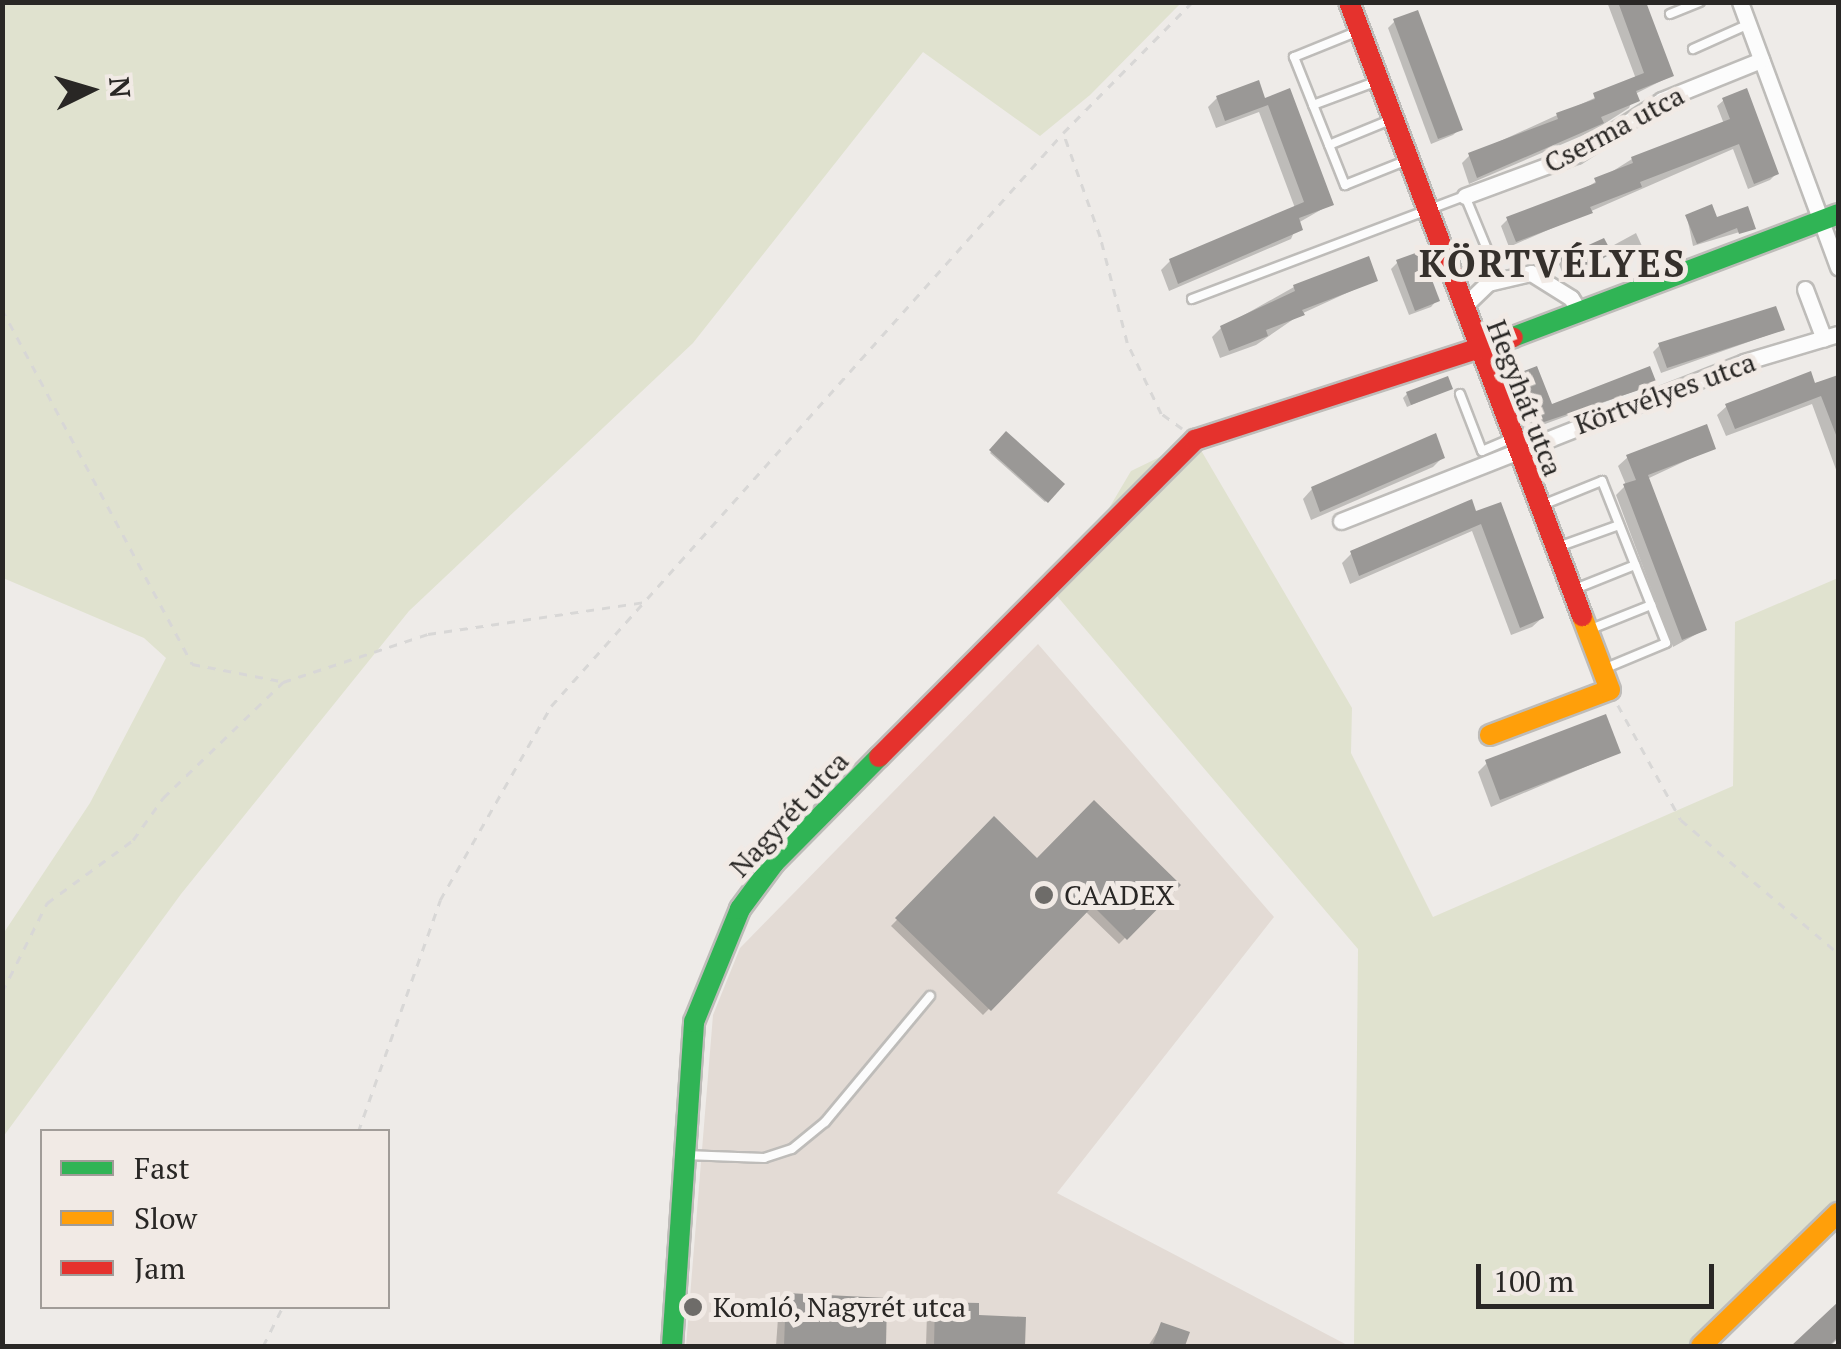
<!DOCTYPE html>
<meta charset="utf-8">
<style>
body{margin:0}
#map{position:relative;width:1841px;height:1349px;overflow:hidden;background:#eeebe8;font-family:"PT Serif",serif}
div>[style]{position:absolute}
.built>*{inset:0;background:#e3dbd5}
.green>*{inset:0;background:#e0e2cf}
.shadow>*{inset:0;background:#0003}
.building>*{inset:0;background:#9a9896}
.path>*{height:2.5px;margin-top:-1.25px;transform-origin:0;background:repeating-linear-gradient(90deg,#d8d7d6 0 8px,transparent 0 16px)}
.roads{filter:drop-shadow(2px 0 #bebcb9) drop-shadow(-2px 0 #bebcb9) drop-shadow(0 2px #bebcb9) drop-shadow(0 -2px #bebcb9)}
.lane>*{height:8px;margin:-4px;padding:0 4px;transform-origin:4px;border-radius:4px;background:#fcfcfc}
.street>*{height:15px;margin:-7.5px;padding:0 7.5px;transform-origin:7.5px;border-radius:7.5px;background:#fcfcfc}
.fast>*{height:20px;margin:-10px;padding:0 10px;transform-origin:10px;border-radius:10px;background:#30b455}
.slow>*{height:20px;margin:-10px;padding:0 10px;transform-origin:10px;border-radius:10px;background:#ff9f0a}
.jam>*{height:20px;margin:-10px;padding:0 10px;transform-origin:10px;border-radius:10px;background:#e5322d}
.dots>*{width:28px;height:28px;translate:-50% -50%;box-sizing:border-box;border:5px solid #f1eae5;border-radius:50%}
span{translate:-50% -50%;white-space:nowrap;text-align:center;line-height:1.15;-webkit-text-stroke:10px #f1eae5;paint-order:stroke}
.street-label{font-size:28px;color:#292725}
.poi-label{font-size:28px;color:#292725}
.left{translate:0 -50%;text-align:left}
.district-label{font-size:38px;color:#35302c;font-weight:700;letter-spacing:2.5px}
.frame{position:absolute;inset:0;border:5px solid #292725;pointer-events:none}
.legend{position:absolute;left:40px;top:1129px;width:350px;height:180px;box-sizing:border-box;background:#f1eae5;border:2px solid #a19c98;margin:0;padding:12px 18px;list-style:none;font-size:30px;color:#292725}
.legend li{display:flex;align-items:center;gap:20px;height:50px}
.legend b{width:50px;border:2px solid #a19c98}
.north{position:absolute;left:40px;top:40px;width:100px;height:100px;-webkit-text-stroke:8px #f1eae5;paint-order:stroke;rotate:85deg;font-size:28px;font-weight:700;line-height:40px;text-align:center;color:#292725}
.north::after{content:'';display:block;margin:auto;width:35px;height:45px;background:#292725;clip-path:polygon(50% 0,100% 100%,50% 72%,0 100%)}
.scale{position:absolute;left:1476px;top:1264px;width:238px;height:45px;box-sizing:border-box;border:5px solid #292725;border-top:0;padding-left:12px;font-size:30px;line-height:35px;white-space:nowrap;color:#292725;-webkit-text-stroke:8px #f1eae5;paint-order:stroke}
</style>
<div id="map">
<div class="built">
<i style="clip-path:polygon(1038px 644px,1274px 917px,1057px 1193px,1349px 1346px,686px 1346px,713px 1015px,740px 948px)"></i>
</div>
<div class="green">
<i style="clip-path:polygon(3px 2px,1181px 2px,1181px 3px,1090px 95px,1040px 136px,923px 52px,693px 343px,409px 611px,181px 894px,3px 1137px,3px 934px,90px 803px,166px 658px,144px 638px,3px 578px)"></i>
<i style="clip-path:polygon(1195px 440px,1352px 708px,1351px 753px,1433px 917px,1733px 786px,1735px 622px,1838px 578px,1838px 1213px,1701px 1346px,1354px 1346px,1358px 949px,1057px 596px,1131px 471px)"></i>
</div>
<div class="shadow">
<i style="clip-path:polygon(1607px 2px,1643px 2px,1671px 76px,1635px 94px,1629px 108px,1593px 131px,1469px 184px,1462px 163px,1470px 155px,1636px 79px)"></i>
<i style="clip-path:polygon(1395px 21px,1460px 129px,1453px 135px,1431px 144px,1388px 28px)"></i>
<i style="clip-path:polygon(1289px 92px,1331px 204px,1298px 223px,1291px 239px,1169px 291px,1161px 270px,1170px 261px,1295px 208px,1259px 112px,1216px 128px,1208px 107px,1217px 98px,1264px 101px)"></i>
<i style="clip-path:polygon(1724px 100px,1776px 174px,1770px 180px,1748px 189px,1733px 149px,1509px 247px,1501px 226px,1508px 219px,1589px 186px,1632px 159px,1724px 124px,1717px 106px)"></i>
<i style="clip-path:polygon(1687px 217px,1716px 220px,1753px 228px,1693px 246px)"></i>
<i style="clip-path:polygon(1636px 233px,1642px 246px,1620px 258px,1614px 245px)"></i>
<i style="clip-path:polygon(1606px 256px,1565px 280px,1559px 264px,1562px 260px)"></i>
<i style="clip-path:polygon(1398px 262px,1437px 300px,1431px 307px,1409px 315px,1391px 269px)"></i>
<i style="clip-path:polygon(1375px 280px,1301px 314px,1256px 345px,1220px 358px,1212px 337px,1221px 328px,1294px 287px)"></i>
<i style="clip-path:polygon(1782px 330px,1661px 373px,1653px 352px,1659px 346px)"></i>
<i style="clip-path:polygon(1838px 377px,1838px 475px,1812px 404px,1726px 436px,1717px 415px,1727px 406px)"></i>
<i style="clip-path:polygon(1514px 378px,1550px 407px,1654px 384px,1526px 431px,1508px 384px)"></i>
<i style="clip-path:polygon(1450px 388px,1407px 407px,1403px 398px,1407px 394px)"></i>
<i style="clip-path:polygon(1006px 435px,1062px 484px,1045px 502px,990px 453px)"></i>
<i style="clip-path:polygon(1713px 448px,1647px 479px,1704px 630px,1673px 647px,1616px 495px,1626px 485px,1618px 466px,1628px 457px)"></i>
<i style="clip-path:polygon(1442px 458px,1433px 467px,1311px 520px,1303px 499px,1312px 489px)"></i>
<i style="clip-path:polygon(1500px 505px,1542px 618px,1532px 627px,1511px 635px,1472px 531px,1350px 584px,1342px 563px,1351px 554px)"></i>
<i style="clip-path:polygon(1618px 753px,1491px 807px,1478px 772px,1487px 763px)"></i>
<i style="clip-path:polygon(994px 820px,1037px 862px,1177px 885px,1119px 944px,1085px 911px,983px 1015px,891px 926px)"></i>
<i style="clip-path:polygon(787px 1296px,883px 1345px,776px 1346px,779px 1304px)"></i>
<i style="clip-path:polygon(1838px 1303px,1838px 1339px,1830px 1346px,1794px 1346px)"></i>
<i style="clip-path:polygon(936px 1304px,976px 1317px,1023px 1319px,1022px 1346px,926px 1346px,927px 1313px)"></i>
<i style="clip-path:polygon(1162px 1325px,1187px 1334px,1182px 1346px,1148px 1346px)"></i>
</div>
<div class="building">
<i style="clip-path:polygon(1618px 2px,1646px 2px,1674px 76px,1636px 91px,1640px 101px,1601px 117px,1604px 123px,1477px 178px,1468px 153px,1558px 119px,1556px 113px,1595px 99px,1593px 93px,1644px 73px)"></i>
<i style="clip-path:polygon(1418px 10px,1463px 130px,1438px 139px,1393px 19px)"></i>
<i style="clip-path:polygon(1259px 80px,1265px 98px,1290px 88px,1334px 205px,1299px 218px,1303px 230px,1178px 284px,1169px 259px,1304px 202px,1268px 105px,1225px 121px,1216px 96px)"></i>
<i style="clip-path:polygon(1747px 88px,1779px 174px,1754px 184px,1739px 144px,1640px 182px,1642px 187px,1590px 207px,1593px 213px,1516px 242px,1506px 217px,1596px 183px,1594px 178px,1633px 163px,1631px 157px,1730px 119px,1722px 98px)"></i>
<i style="clip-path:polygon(1712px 204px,1717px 217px,1748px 206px,1756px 229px,1739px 234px,1737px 228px,1697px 244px,1685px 215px)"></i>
<i style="clip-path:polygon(1604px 238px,1612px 253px,1569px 279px,1560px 258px)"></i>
<i style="clip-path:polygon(1421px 251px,1440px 301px,1415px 311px,1396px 260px)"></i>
<i style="clip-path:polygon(1369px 256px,1378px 281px,1302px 310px,1305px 315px,1266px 330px,1268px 336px,1229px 351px,1220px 326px,1295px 291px,1293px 285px)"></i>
<i style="clip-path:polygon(1776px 306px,1785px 330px,1667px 368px,1658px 343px)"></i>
<i style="clip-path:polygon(1537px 366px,1552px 404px,1650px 366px,1657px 384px,1532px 426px,1513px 375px)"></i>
<i style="clip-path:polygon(1811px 371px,1815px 383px,1838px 375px,1838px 440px,1821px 396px,1735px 429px,1725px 404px)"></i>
<i style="clip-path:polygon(1448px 376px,1453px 389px,1411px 405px,1406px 392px)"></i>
<i style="clip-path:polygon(1707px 424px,1716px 449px,1648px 475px,1707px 630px,1682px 640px,1623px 484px,1636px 480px,1626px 455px)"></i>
<i style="clip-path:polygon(1006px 431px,1065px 484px,1048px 503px,989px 450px)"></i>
<i style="clip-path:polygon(1436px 433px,1445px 458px,1320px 512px,1311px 487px)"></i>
<i style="clip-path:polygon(1472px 499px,1476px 511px,1501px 502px,1544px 618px,1520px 628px,1481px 524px,1359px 576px,1350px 551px)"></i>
<i style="clip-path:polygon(1606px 714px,1621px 753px,1500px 800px,1485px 760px)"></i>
<i style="clip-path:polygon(1094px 800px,1181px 885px,1127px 940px,1093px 906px,991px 1011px,895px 918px,994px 816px,1037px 858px)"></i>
<i style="clip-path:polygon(786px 1293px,887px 1298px,886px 1346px,784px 1346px)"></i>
<i style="clip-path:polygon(935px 1302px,979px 1303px,979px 1315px,1026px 1317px,1025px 1346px,934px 1346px)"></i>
<i style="clip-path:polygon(1838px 1302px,1838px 1337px,1829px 1346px,1791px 1346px)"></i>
<i style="clip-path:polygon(1161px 1322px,1190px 1332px,1185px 1346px,1152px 1346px)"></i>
</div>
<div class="path">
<i style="left:2px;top:309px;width:403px;rotate:61.8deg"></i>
<i style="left:192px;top:664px;width:90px;rotate:10.9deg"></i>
<i style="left:1182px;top:429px;width:26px;rotate:-144deg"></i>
<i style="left:1161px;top:414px;width:79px;rotate:-115.6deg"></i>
<i style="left:1127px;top:343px;width:109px;rotate:-104.3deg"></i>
<i style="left:1100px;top:237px;width:110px;rotate:-109.6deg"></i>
<i style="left:1063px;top:133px;width:184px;rotate:-45.4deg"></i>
<i style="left:1618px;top:705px;width:131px;rotate:61.3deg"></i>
<i style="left:1681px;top:820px;width:206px;rotate:40.3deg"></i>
<i style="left:2px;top:992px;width:100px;rotate:-63.2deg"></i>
<i style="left:47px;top:903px;width:107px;rotate:-36.2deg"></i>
<i style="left:133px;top:840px;width:52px;rotate:-54.5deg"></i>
<i style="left:163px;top:798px;width:167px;rotate:-44deg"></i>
<i style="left:283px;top:682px;width:153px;rotate:-18.3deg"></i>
<i style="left:428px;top:634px;width:220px;rotate:-8.4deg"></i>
<i style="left:1838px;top:1123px;width:5px;rotate:90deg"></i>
<i style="left:358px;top:1132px;width:246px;rotate:-70.5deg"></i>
<i style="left:440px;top:900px;width:224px;rotate:-60.2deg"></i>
<i style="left:551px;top:706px;width:768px;rotate:-48.22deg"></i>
<i style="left:263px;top:1346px;width:45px;rotate:-63.4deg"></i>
</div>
<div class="roads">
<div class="lane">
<i style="left:1670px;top:14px;width:32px;rotate:-22deg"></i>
<i style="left:1356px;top:32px;width:67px;rotate:158deg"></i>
<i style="left:1294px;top:57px;width:138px;rotate:68.3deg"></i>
<i style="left:1345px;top:185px;width:65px;rotate:-21.8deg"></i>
<i style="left:1693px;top:49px;width:61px;rotate:-24.1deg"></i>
<i style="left:1313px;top:105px;width:66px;rotate:-20.4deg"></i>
<i style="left:1329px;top:145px;width:66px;rotate:-22.3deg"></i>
<i style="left:1192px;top:299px;width:292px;rotate:-20.7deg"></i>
<i style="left:1465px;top:196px;width:63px;rotate:67.5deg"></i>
<i style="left:1460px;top:394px;width:61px;rotate:68.9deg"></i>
<i style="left:1482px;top:451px;width:30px;rotate:-23deg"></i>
<i style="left:1540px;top:506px;width:67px;rotate:-22deg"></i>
<i style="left:1602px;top:481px;width:174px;rotate:68.4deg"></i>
<i style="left:1666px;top:643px;width:65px;rotate:157.4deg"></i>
<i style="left:1558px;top:547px;width:65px;rotate:-19.8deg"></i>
<i style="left:1575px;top:589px;width:65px;rotate:-21.8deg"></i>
<i style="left:1591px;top:629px;width:65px;rotate:-21.8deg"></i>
<i style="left:685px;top:1155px;width:79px;rotate:2.2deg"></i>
<i style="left:764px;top:1158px;width:29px;rotate:-18deg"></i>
<i style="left:792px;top:1149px;width:43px;rotate:-39.3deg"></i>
<i style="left:825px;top:1122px;width:164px;rotate:-50.2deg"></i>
</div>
<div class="street">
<i style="left:1740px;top:2px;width:283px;rotate:69.7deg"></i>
<i style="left:1465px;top:196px;width:118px;rotate:-20.3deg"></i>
<i style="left:1576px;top:155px;width:102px;rotate:-32.6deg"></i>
<i style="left:1662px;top:100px;width:107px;rotate:-22deg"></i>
<i style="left:1805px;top:289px;width:53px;rotate:69.2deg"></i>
<i style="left:1462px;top:308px;width:36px;rotate:-44deg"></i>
<i style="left:1488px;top:283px;width:44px;rotate:-13.1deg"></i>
<i style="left:1531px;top:273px;width:47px;rotate:32deg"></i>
<i style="left:1571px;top:298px;width:15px;rotate:58deg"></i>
<i style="left:1341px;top:521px;width:433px;rotate:-21.5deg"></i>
<i style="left:1744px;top:362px;width:98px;rotate:-16.6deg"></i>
</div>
<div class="fast">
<i style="left:1513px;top:337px;width:347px;rotate:-20.7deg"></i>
<i style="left:672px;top:1346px;width:325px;rotate:-86.1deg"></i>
<i style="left:694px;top:1022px;width:122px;rotate:-67.8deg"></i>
<i style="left:740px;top:909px;width:57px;rotate:-53.5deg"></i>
<i style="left:774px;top:863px;width:149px;rotate:-45.3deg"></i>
</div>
<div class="slow">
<i style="left:1490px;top:735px;width:128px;rotate:-20.6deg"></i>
<i style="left:1610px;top:690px;width:79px;rotate:-110.7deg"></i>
<i style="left:1701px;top:1346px;width:191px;rotate:-44.2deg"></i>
</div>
<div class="jam">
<i style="left:1349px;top:2px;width:657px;rotate:69.22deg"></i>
<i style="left:879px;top:757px;width:448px;rotate:-45.1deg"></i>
<i style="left:1195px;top:440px;width:334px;rotate:-17.9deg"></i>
</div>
</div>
<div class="dots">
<i style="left:1044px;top:895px;background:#6e6c69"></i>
<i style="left:693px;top:1307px;background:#6e6c69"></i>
</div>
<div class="street-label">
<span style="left:1614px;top:129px;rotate:-28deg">Cserma utca</span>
<span style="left:1665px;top:393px;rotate:-20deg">Körtvélyes utca</span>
<span style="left:1525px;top:398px;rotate:69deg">Hegyhát utca</span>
<span style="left:789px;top:814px;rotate:-47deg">Nagyrét utca</span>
</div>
<div class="poi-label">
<span class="left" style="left:1064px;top:895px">CAADEX</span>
<span class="left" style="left:713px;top:1307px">Komló, Nagyrét utca</span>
</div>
<div class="district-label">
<span style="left:1553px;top:264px">KÖRTVÉLYES</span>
</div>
<div class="frame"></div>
<ul class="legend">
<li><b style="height:12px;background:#30b455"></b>Fast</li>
<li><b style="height:12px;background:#ff9f0a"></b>Slow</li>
<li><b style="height:12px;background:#e5322d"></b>Jam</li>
</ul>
<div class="north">N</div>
<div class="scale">100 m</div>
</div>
